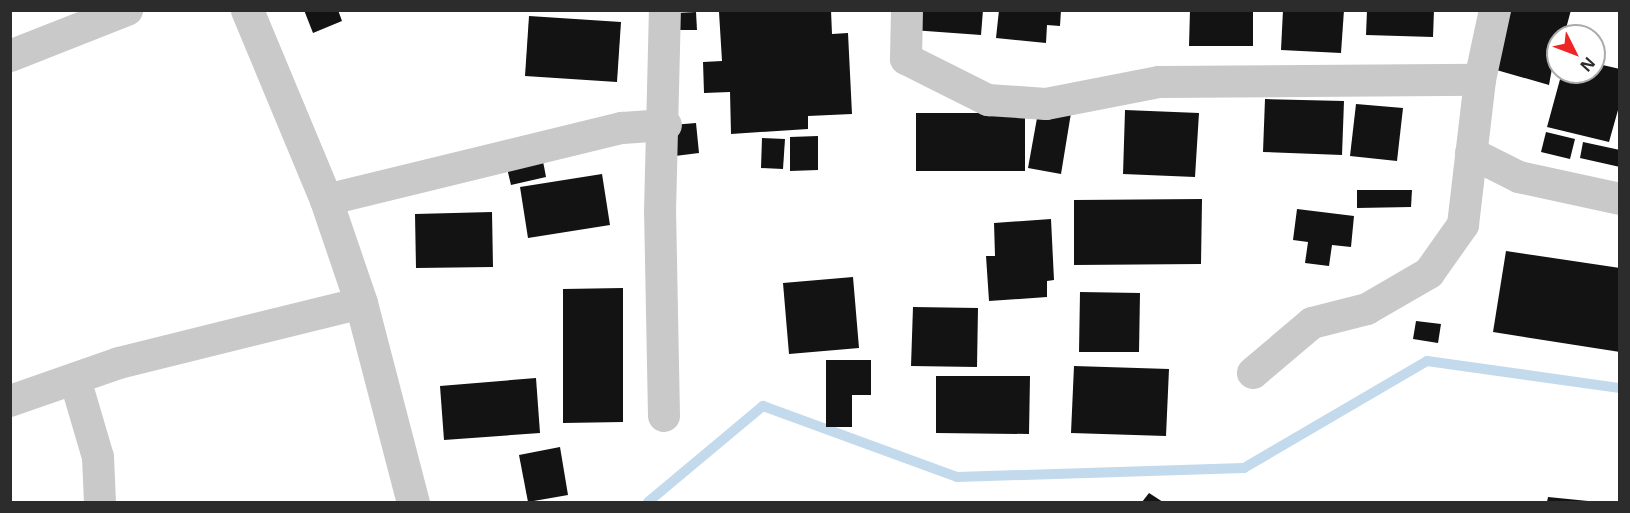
<!DOCTYPE html>
<style>
body{margin:0}
#map{position:relative;width:1630px;height:513px;overflow:hidden;background:#fff;font-family:"Open Sans",sans-serif}
div>[style]{position:absolute}
.stream>*{height:10px;margin:-5px;padding:0 5px;transform-origin:5px;border-radius:5px;background:#c3d9ec}
.building>*{inset:0;background:#131313}
.minor>*{height:32px;margin:-16px;padding:0 16px;transform-origin:16px;border-radius:16px;background:#c9c9c9}
.tertiary>*{height:33px;margin:-16.5px;padding:0 16.5px;transform-origin:16.5px;border-radius:16.5px;background:#c9c9c9}
span{translate:-50% -50%;white-space:nowrap;text-align:center;line-height:1.15;-webkit-text-stroke:6px #fff;paint-order:stroke}
.frame{position:absolute;inset:0;border:12px solid #2c2c2c;pointer-events:none}
.north{position:absolute;left:1546px;top:24px;width:60px;height:60px;box-sizing:border-box;background:#fff;border:2px solid #ababab;border-radius:50%;rotate:132deg;font-size:16px;font-weight:700;line-height:24px;text-align:center;color:#2c2c2c}
.north::after{content:'';display:block;margin:auto;width:21px;height:27px;background:#ee2524;clip-path:polygon(50% 0,100% 100%,50% 72%,0 100%)}
</style>
<div id="map">
<div class="stream">
<i style="left:648px;top:502px;width:150px;rotate:-39.9deg"></i>
<i style="left:763px;top:406px;width:207px;rotate:20.1deg"></i>
<i style="left:957px;top:477px;width:287px;rotate:-1.8deg"></i>
<i style="left:1244px;top:468px;width:212px;rotate:-30.3deg"></i>
<i style="left:1427px;top:361px;width:195px;rotate:8deg"></i>
</div>
<div class="building">
<i style="clip-path:polygon(304px 10px,338px 10px,342px 21px,313px 33px)"></i>
<i style="clip-path:polygon(831px 10px,832px 34px,848px 33px,852px 114px,808px 116px,808px 129px,731px 134px,730px 92px,704px 93px,703px 62px,722px 61px,719px 12px)"></i>
<i style="clip-path:polygon(913px 10px,983px 10px,981px 35px,912px 30px)"></i>
<i style="clip-path:polygon(999px 10px,1061px 10px,1060px 26px,1047px 25px,1046px 43px,996px 38px)"></i>
<i style="clip-path:polygon(1190px 10px,1253px 10px,1253px 46px,1189px 46px)"></i>
<i style="clip-path:polygon(1283px 10px,1344px 10px,1341px 53px,1281px 50px)"></i>
<i style="clip-path:polygon(1367px 10px,1434px 10px,1433px 37px,1366px 35px)"></i>
<i style="clip-path:polygon(1511px 10px,1571px 10px,1564px 36px,1558px 36px,1549px 85px,1493px 69px)"></i>
<i style="clip-path:polygon(696px 12px,697px 30px,676px 30px,676px 13px)"></i>
<i style="clip-path:polygon(529px 16px,621px 22px,617px 82px,525px 76px)"></i>
<i style="clip-path:polygon(1594px 63px,1620px 69px,1620px 103px,1609px 142px,1547px 127px,1562px 72px,1594px 72px)"></i>
<i style="clip-path:polygon(1265px 99px,1344px 101px,1342px 155px,1263px 152px)"></i>
<i style="clip-path:polygon(1356px 104px,1403px 108px,1397px 161px,1350px 156px)"></i>
<i style="clip-path:polygon(1039px 107px,1071px 113px,1061px 174px,1028px 168px)"></i>
<i style="clip-path:polygon(1125px 110px,1199px 113px,1195px 177px,1123px 174px)"></i>
<i style="clip-path:polygon(916px 113px,1025px 113px,1025px 171px,916px 171px)"></i>
<i style="clip-path:polygon(696px 123px,699px 153px,675px 156px,672px 125px)"></i>
<i style="clip-path:polygon(1546px 132px,1575px 139px,1570px 159px,1541px 152px)"></i>
<i style="clip-path:polygon(818px 136px,818px 170px,790px 171px,790px 137px)"></i>
<i style="clip-path:polygon(762px 138px,785px 139px,783px 169px,761px 168px)"></i>
<i style="clip-path:polygon(1583px 142px,1620px 150px,1620px 167px,1580px 158px)"></i>
<i style="clip-path:polygon(542px 156px,546px 177px,511px 185px,506px 164px)"></i>
<i style="clip-path:polygon(602px 174px,610px 225px,528px 238px,520px 187px)"></i>
<i style="clip-path:polygon(1357px 190px,1412px 190px,1411px 207px,1357px 208px)"></i>
<i style="clip-path:polygon(1202px 199px,1201px 264px,1074px 265px,1074px 200px)"></i>
<i style="clip-path:polygon(1297px 209px,1354px 216px,1351px 247px,1332px 245px,1329px 266px,1305px 263px,1308px 242px,1293px 240px)"></i>
<i style="clip-path:polygon(492px 212px,493px 267px,416px 268px,415px 214px)"></i>
<i style="clip-path:polygon(1051px 219px,1054px 280px,1047px 281px,1047px 297px,989px 301px,986px 256px,995px 256px,994px 223px)"></i>
<i style="clip-path:polygon(1506px 251px,1620px 268px,1620px 352px,1493px 332px)"></i>
<i style="clip-path:polygon(853px 277px,859px 348px,789px 354px,783px 283px)"></i>
<i style="clip-path:polygon(623px 288px,623px 422px,563px 423px,563px 289px)"></i>
<i style="clip-path:polygon(1080px 292px,1140px 293px,1139px 352px,1079px 352px)"></i>
<i style="clip-path:polygon(913px 307px,978px 308px,977px 367px,911px 366px)"></i>
<i style="clip-path:polygon(1416px 321px,1441px 324px,1438px 343px,1413px 339px)"></i>
<i style="clip-path:polygon(826px 360px,871px 360px,871px 395px,852px 395px,852px 427px,826px 427px)"></i>
<i style="clip-path:polygon(1074px 366px,1169px 369px,1166px 436px,1071px 433px)"></i>
<i style="clip-path:polygon(936px 376px,1030px 376px,1029px 434px,936px 433px)"></i>
<i style="clip-path:polygon(536px 378px,540px 433px,444px 440px,440px 386px)"></i>
<i style="clip-path:polygon(560px 447px,568px 495px,528px 502px,519px 455px)"></i>
<i style="clip-path:polygon(1149px 493px,1163px 502px,1142px 502px)"></i>
<i style="clip-path:polygon(1548px 497px,1588px 501px,1588px 502px,1547px 502px)"></i>
</div>
<div class="minor">
<i style="left:907px;top:10px;width:49px;rotate:91.2deg"></i>
<i style="left:906px;top:59px;width:92px;rotate:26.6deg"></i>
<i style="left:988px;top:100px;width:58px;rotate:3.9deg"></i>
<i style="left:1046px;top:104px;width:115px;rotate:-11deg"></i>
<i style="left:1159px;top:82px;width:321px;rotate:-0.4deg"></i>
<i style="left:10px;top:56px;width:126px;rotate:-21.5deg"></i>
<i style="left:1471px;top:153px;width:54px;rotate:26.6deg"></i>
<i style="left:1519px;top:177px;width:103px;rotate:12.3deg"></i>
<i style="left:326px;top:200px;width:305px;rotate:-13.7deg"></i>
<i style="left:622px;top:128px;width:44px;rotate:-3.9deg"></i>
<i style="left:1253px;top:373px;width:77px;rotate:-40.3deg"></i>
<i style="left:1312px;top:323px;width:57px;rotate:-14.3deg"></i>
<i style="left:1367px;top:309px;width:72px;rotate:-30.1deg"></i>
<i style="left:1429px;top:273px;width:59px;rotate:-54.7deg"></i>
<i style="left:1463px;top:225px;width:146px;rotate:-83.3deg"></i>
<i style="left:1480px;top:80px;width:72px;rotate:-77.9deg"></i>
<i style="left:75px;top:379px;width:81px;rotate:73.6deg"></i>
<i style="left:98px;top:457px;width:45px;rotate:87.5deg"></i>
<i style="left:10px;top:401px;width:115px;rotate:-19.2deg"></i>
<i style="left:119px;top:363px;width:249px;rotate:-13.9deg"></i>
<i style="left:664px;top:416px;width:204px;rotate:-91.1deg"></i>
<i style="left:660px;top:212px;width:202px;rotate:-88.6deg"></i>
</div>
<div class="tertiary">
<i style="left:247px;top:10px;width:206px;rotate:67.4deg"></i>
<i style="left:326px;top:200px;width:109px;rotate:71.2deg"></i>
<i style="left:361px;top:303px;width:206px;rotate:75.4deg"></i>
</div>
<div class="frame"></div>
<div class="north">N</div>
</div>
